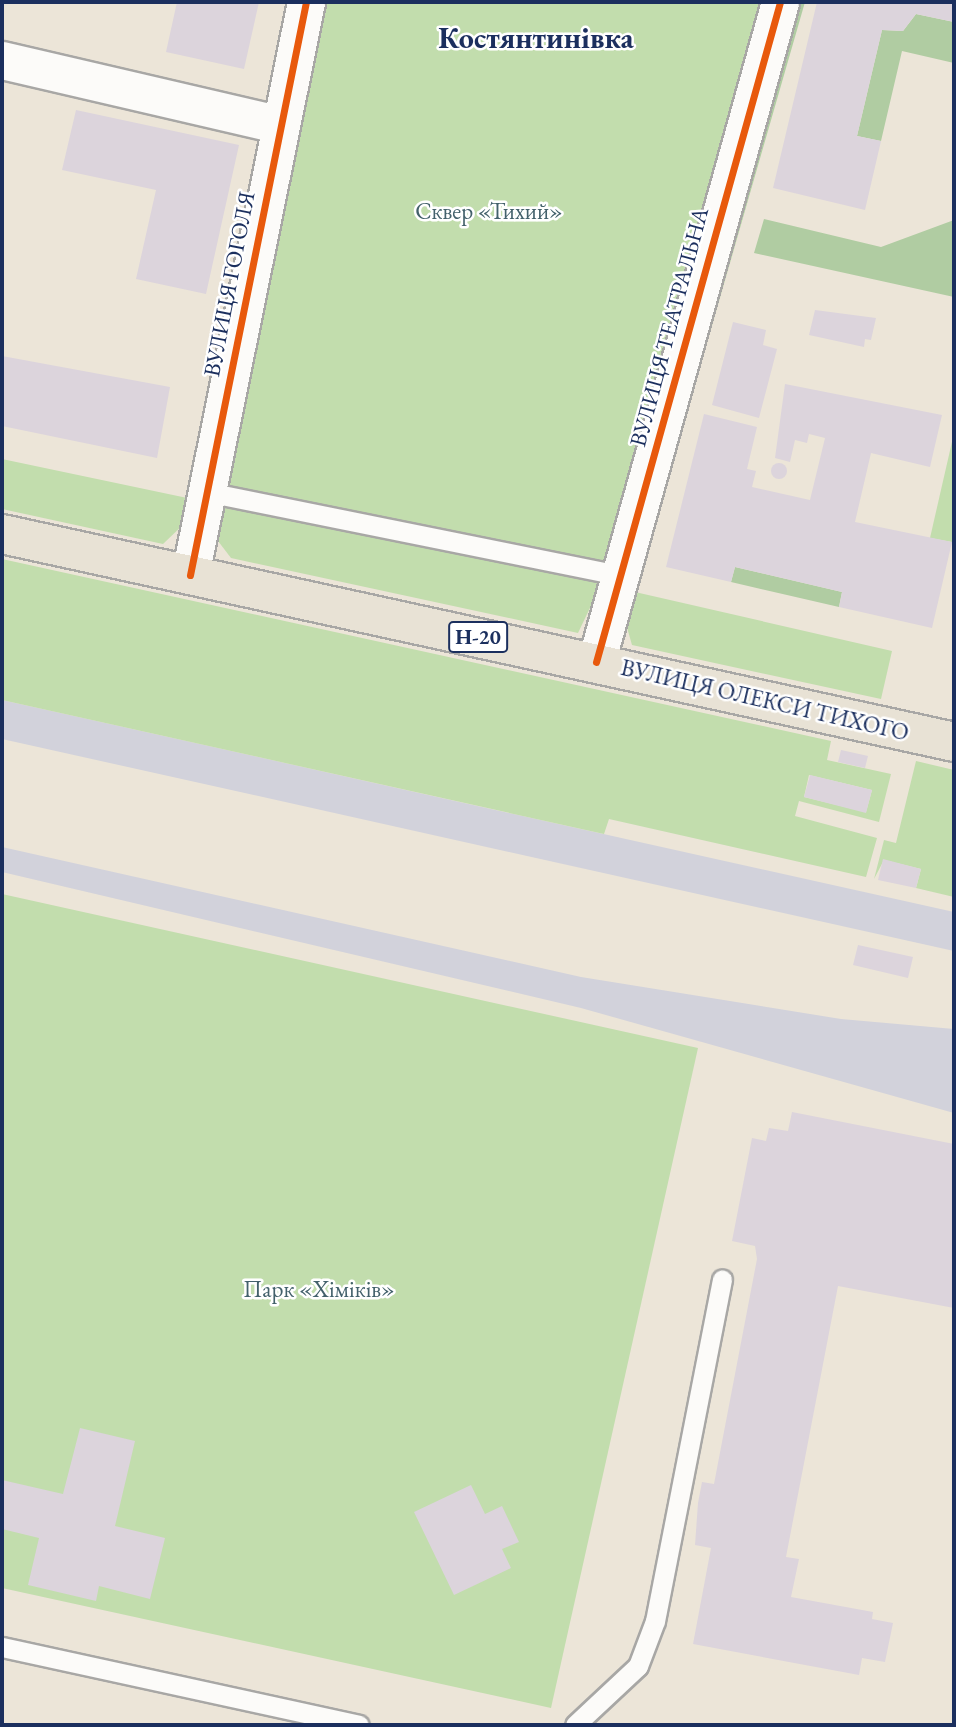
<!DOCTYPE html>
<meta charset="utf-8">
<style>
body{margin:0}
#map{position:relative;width:956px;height:1727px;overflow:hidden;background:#ece5d8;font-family:"EB Garamond",serif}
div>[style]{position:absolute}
.industrial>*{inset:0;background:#d2d2db}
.green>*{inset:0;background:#c2ddad}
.forest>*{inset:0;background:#b0cca2}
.building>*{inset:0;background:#dcd4dc}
.round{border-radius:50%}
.roads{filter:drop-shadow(2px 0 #a8a7a5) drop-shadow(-2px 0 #a8a7a5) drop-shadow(0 2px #a8a7a5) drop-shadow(0 -2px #a8a7a5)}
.lane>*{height:19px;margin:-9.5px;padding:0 9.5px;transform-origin:9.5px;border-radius:9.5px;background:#fcfbf9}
.street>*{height:37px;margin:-18.5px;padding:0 18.5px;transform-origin:18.5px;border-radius:18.5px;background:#fcfbf9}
.primary>*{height:38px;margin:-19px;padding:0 19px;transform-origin:19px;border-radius:19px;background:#e8e2d5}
.cycleway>*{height:7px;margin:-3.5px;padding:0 3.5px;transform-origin:3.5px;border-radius:3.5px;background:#e8590c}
span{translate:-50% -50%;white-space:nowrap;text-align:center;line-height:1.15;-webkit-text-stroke:5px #fff;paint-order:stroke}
.shield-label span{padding:2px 5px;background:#fff;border:2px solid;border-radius:5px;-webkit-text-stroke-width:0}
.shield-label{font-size:21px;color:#1b2f5e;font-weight:700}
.park-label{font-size:23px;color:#43616b}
.street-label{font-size:23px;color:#1b2f5e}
.district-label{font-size:30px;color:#1b2f5e;font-weight:700}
.frame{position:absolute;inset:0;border:4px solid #1b2f5e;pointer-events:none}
</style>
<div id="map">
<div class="industrial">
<i style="clip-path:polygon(2px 700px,954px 912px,954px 951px,2px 739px)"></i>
<i style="clip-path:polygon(2px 847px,581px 977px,841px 1019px,954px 1029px,954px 1113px,581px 1008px,2px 872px)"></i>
</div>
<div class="green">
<i style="clip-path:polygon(322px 2px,761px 2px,599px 589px,578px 633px,231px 558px,218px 541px,212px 526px)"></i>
<i style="clip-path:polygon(954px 433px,954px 532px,952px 542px,930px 538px)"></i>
<i style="clip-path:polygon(2px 459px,192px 499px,186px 522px,163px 544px,2px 509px)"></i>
<i style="clip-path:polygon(evenodd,2px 559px,831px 741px,827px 760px,891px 774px,879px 822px,799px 801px,795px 816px,877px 838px,866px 877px,609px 819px,604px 834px,2px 700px,2px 559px,809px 775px,872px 790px,866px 812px,804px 797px,809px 775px)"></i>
<i style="clip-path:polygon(635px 592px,892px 651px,881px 699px,632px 645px,626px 624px)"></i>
<i style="clip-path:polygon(916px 761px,954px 770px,954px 897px,916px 888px,921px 869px,884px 860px,874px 879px,884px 840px,896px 843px)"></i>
<i style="clip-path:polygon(2px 894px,698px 1048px,551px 1708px,2px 1588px)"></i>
</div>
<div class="forest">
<i style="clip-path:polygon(799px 2px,805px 2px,644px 562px)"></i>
<i style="clip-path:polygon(916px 14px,954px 22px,954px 63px,902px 51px,881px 141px,857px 136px,882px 30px,903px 31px)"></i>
<i style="clip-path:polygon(764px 219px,881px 247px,954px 220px,954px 297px,754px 253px)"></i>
<i style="clip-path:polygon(735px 567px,842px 592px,839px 607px,731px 582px)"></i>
</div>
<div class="building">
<i style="clip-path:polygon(177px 2px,259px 2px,244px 69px,166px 52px)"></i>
<i style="clip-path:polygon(817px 2px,954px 2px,954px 22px,916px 14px,903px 31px,882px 30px,857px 136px,881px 141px,865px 210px,773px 188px)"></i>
<i style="clip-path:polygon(76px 110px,239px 145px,206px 294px,136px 279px,156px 190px,62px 170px)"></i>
<i style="clip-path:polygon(815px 310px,876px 318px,871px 340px,865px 339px,864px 347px,809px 335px)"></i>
<i style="clip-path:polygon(733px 322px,766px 330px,763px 345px,777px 349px,759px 418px,712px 405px)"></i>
<i style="clip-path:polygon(2px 356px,170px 387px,157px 458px,2px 426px)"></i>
<i style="clip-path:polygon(785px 384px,942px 415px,930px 467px,871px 453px,855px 522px,952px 542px,932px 628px,839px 607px,842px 592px,735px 567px,731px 582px,666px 567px,704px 414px,757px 427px,747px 469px,756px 471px,752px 487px,810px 500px,825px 438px,809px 434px,807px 443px,795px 440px,790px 462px,775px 458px)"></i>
<i class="round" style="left:771px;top:463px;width:16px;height:16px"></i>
<i style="clip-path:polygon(841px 750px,868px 756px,865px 768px,838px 762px)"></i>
<i style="clip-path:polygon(810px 775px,872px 790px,866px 813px,804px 797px)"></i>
<i style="clip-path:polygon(883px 859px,921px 869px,916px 888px,878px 880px)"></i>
<i style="clip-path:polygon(858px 945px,913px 957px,908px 978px,853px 965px)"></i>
<i style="clip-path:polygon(792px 1112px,954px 1144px,954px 1308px,838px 1286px,786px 1557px,799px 1559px,791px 1597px,873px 1612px,872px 1619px,893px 1623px,885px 1662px,862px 1658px,859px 1675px,693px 1644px,711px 1548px,695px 1545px,698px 1503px,702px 1482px,714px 1484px,757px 1259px,755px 1246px,732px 1241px,752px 1138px,766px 1141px,769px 1128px,788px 1131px)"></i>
<i style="clip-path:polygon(80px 1428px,135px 1441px,115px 1526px,165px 1538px,150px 1599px,99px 1586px,96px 1601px,28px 1585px,39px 1538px,2px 1529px,2px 1480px,63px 1494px)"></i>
<i style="clip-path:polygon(471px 1485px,485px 1514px,502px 1506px,519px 1542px,502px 1549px,511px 1568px,454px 1595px,414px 1512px)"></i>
</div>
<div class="roads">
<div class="lane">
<i style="left:207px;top:492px;width:421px;rotate:11.4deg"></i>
<i style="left:2px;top:1647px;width:365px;rotate:12.3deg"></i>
<i style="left:575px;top:1725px;width:86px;rotate:-43.1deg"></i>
<i style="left:638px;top:1666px;width:48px;rotate:-69.3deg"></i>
<i style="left:655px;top:1621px;width:348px;rotate:-78.9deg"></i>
</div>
<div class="street">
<i style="left:2px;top:60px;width:286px;rotate:13.1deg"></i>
<i style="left:190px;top:575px;width:585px;rotate:-78.56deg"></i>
<i style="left:596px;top:662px;width:685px;rotate:-74.42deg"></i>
</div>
<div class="primary">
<i style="left:2px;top:534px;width:974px;rotate:12.32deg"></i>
</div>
</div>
<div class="cycleway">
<i style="left:190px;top:575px;width:585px;rotate:-78.56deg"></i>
<i style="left:596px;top:662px;width:685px;rotate:-74.42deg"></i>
</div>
<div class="shield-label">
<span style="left:478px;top:637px">Н-20</span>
</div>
<div class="park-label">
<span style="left:489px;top:211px">Сквер «Тихий»</span>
<span style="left:319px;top:1289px">Парк «Хіміків»</span>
</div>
<div class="street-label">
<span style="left:229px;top:284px;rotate:-79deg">ВУЛИЦЯ ГОГОЛЯ</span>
<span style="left:669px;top:327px;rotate:-75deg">ВУЛИЦЯ ТЕАТРАЛЬНА</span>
<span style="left:765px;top:700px;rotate:13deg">ВУЛИЦЯ ОЛЕКСИ ТИХОГО</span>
</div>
<div class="district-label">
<span style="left:536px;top:38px">Костянтинівка</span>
</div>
<div class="frame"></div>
</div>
